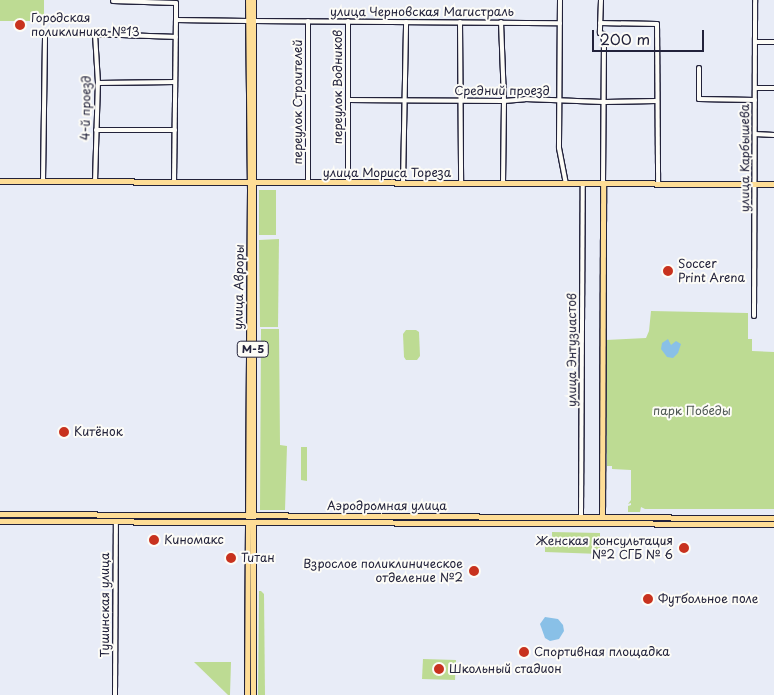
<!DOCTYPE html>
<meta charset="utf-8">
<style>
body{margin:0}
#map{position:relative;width:774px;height:695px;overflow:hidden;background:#e8ecf7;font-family:"Playpen Sans",sans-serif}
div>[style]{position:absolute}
.green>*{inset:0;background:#bddb93}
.water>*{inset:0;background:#89c0e7}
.roads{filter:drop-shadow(1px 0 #22223b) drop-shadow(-1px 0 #22223b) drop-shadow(0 1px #22223b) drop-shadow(0 -1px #22223b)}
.minor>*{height:4px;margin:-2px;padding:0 2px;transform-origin:2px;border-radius:2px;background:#fdfcf7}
.major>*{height:5px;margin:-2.5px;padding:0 2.5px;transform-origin:2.5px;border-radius:2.5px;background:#fedd96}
.tram>*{height:1px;margin:-0.5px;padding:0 0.5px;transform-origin:0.5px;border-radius:0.5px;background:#22223b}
.dots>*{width:14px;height:14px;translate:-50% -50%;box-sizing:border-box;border:2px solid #fdfcf7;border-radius:50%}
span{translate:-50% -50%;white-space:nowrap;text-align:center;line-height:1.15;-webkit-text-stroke:4px #fdfcf7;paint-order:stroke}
.shield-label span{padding:1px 4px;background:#fdfcf7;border:1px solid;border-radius:4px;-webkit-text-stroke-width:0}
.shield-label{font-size:11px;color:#22223b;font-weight:700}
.street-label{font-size:12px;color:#22223b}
.poi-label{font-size:12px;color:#22223b}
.left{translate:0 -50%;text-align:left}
.right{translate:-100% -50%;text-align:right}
.park-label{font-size:12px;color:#505a55}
.scale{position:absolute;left:592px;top:30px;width:112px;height:22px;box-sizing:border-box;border:2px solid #22223b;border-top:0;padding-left:6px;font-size:15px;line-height:18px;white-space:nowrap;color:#22223b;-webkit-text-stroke:4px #fdfcf7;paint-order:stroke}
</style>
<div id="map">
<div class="green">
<i style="clip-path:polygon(0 0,44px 0,44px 21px,0 21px)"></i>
<i style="clip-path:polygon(259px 190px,276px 190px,276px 235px,259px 235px)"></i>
<i style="clip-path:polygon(279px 239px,278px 327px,260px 327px,259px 240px)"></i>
<i style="clip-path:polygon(651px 311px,748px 313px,748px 339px,752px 339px,752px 351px,774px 352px,774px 509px,645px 509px,641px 507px,640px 512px,628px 512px,628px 506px,631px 505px,631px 503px,628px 504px,631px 500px,631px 470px,612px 469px,612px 466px,607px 466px,606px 340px,646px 338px,649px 331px)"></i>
<i style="clip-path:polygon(261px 329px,279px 329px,280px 445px,287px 446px,285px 510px,260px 510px)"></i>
<i style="clip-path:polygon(406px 330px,416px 330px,419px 332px,420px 356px,417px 360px,406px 360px,404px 357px,403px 334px)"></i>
<i style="clip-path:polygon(301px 447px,307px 447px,307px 481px,301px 480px)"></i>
<i style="clip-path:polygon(552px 532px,600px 533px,600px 554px,545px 552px,545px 538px,552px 538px)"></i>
<i style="clip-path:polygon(259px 591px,261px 591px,264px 594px,265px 695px,258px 695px)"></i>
<i style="clip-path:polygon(423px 659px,456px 660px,455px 680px,422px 679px)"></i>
<i style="clip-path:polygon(194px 662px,231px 662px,230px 695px,228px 695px)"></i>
</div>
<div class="water">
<i style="clip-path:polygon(668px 339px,671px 345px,676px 341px,681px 344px,678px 353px,673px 358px,667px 357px,661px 349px,662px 343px)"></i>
<i style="clip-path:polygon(545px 617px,558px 619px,563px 625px,564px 631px,559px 639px,550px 641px,545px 638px,540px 624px)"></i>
</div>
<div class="roads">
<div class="minor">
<i style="left:560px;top:0;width:148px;rotate:90.4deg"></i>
<i style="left:559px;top:148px;width:36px;rotate:79deg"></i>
<i style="left:601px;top:0;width:33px;rotate:92deg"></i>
<i style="left:600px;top:33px;width:3px;rotate:18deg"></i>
<i style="left:603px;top:34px;width:7px;rotate:82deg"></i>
<i style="left:604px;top:41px;width:142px;rotate:90.4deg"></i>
<i style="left:113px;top:1px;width:63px;rotate:1.8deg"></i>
<i style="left:176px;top:3px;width:17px;rotate:90deg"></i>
<i style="left:176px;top:20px;width:72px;rotate:0.8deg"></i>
<i style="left:254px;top:21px;width:306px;rotate:0.4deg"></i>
<i style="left:460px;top:22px;width:161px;rotate:89.6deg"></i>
<i style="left:501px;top:22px;width:79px;rotate:87.8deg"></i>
<i style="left:504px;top:101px;width:82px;rotate:90.7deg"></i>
<i style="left:600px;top:23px;width:57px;rotate:1deg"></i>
<i style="left:657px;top:24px;width:160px;rotate:89.6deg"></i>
<i style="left:755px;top:42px;width:19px"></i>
<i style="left:699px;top:68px;width:31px;rotate:90deg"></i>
<i style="left:699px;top:99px;width:56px;rotate:1deg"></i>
<i style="left:98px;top:83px;width:77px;rotate:-0.7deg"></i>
<i style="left:755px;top:88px;width:19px"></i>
<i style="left:348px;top:100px;width:156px;rotate:0.4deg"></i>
<i style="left:504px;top:101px;width:21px;rotate:-5deg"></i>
<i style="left:525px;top:99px;width:78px;rotate:2.2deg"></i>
<i style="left:603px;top:102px;width:53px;rotate:-1.1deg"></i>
<i style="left:96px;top:130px;width:79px"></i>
<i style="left:755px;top:134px;width:19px;rotate:3deg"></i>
<i style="left:43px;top:181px;width:147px;rotate:-89.2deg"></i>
<i style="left:95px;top:182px;width:99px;rotate:-88.3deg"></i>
<i style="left:98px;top:83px;width:49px;rotate:-93.5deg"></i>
<i style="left:95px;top:34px;width:81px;rotate:2.1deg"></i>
<i style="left:174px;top:182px;width:162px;rotate:-89.3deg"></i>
<i style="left:308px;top:182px;width:161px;rotate:-90deg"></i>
<i style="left:348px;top:182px;width:161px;rotate:-90deg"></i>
<i style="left:403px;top:183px;width:161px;rotate:-88.9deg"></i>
<i style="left:754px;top:316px;width:316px;rotate:-89.8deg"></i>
<i style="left:581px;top:517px;width:334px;rotate:-89.7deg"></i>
<i style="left:115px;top:695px;width:180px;rotate:-89.7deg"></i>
</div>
<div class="major">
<i style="left:0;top:181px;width:774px;rotate:0.22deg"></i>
<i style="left:0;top:514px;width:774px;rotate:0.3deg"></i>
<i style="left:602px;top:517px;width:334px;rotate:-89.8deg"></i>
<i style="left:0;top:521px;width:774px;rotate:0.22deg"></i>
<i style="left:247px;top:695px;width:506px;rotate:-89.66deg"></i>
<i style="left:250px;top:189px;width:189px;rotate:-90.6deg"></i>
<i style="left:253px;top:695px;width:695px;rotate:-90deg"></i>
</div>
</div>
<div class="tram">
<i style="left:0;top:518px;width:774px;rotate:0.22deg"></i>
</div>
<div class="dots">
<i style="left:20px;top:25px;background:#c8321e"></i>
<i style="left:668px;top:271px;background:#c8321e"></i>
<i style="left:64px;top:432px;background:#c8321e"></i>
<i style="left:154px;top:540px;background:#c8321e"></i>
<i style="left:684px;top:548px;background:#c8321e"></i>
<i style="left:231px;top:558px;background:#c8321e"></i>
<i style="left:474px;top:571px;background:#c8321e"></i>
<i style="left:648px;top:599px;background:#c8321e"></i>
<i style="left:524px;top:652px;background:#c8321e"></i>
<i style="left:439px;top:669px;background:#c8321e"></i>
</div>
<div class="shield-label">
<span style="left:253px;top:349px">М-5</span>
</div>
<div class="street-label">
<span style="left:422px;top:12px">улица Черновская Магистраль</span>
<span style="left:338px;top:87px;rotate:-90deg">переулок Водников</span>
<span style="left:502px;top:91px">Средний проезд</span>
<span style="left:298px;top:102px;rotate:-90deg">переулок Строителей</span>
<span style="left:86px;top:108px;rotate:-89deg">4-й проезд</span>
<span style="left:745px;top:158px;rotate:-90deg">улица Карбышева</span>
<span style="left:387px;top:173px">улица Мориса Тореза</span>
<span style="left:239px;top:287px;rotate:-89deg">улица Авроры</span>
<span style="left:572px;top:350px;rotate:-90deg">улица Энтузиастов</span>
<span style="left:387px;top:506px">Аэродромная улица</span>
<span style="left:105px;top:605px;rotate:-90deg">Тушинская улица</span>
</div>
<div class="poi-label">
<span class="left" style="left:31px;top:25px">Городская<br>поликлиника №13</span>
<span class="left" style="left:678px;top:271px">Soccer<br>Print Arena</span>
<span class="left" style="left:74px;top:432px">Китёнок</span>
<span class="left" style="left:164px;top:540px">Киномакс</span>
<span class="right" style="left:673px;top:548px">Женская консультация<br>№2 СГБ № 6</span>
<span class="left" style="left:241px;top:558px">Титан</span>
<span class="right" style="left:463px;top:571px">Взрослое поликлиническое<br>отделение №2</span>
<span class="left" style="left:658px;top:599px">Футбольное поле</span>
<span class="left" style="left:534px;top:652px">Спортивная площадка</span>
<span class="left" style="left:449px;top:669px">Школьный стадион</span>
</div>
<div class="park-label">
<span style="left:692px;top:411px">парк Победы</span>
</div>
<div class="scale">200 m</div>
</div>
